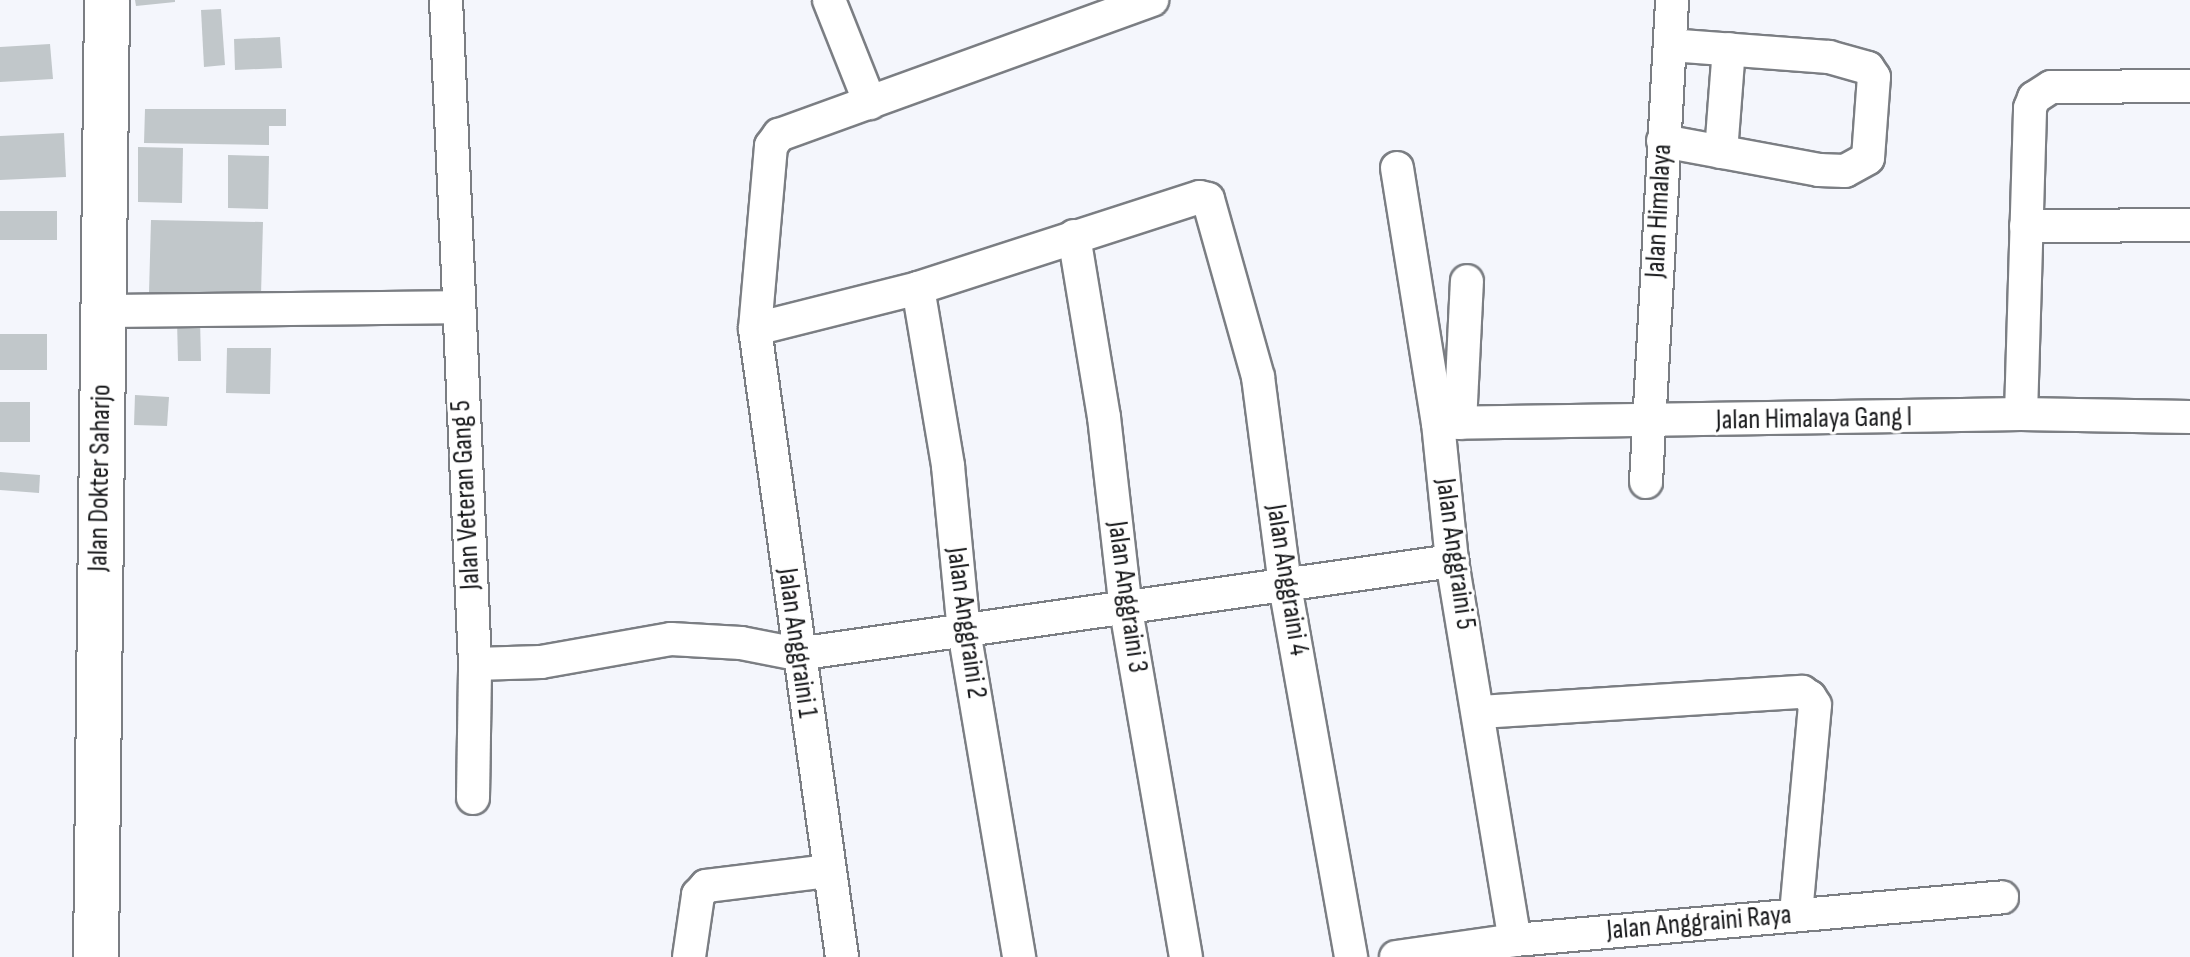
<!DOCTYPE html>
<style>
body{margin:0}
#map{position:relative;width:2190px;height:957px;overflow:hidden;background:#f4f6fc;font-family:"Sofia Sans Condensed",sans-serif}
div>[style]{position:absolute}
.building>*{inset:0;background:#c1c7ca}
.roads{filter:drop-shadow(2px 0 #7b7e83) drop-shadow(-2px 0 #7b7e83) drop-shadow(0 2px #7b7e83) drop-shadow(0 -2px #7b7e83)}
.minor>*{height:32px;margin:-16px;padding:0 16px;transform-origin:16px;border-radius:16px;background:#fff}
.highway>*{height:44px;margin:-22px;padding:0 22px;transform-origin:22px;border-radius:22px;background:#fff}
span{translate:-50% -50%;white-space:nowrap;text-align:center;line-height:1.15;-webkit-text-stroke:6px #fff;paint-order:stroke}
.street-label{font-size:28px;color:#18191b}
</style>
<div id="map">
<div class="building">
<i style="clip-path:polygon(135px 0,175px 0,175px 2px,136px 6px)"></i>
<i style="clip-path:polygon(221px 9px,225px 65px,204px 67px,201px 10px)"></i>
<i style="clip-path:polygon(280px 37px,282px 68px,235px 70px,234px 39px)"></i>
<i style="clip-path:polygon(50px 44px,53px 79px,0 82px,0 47px)"></i>
<i style="clip-path:polygon(145px 109px,286px 109px,286px 126px,269px 126px,269px 145px,144px 143px)"></i>
<i style="clip-path:polygon(64px 133px,66px 177px,0 180px,0 136px)"></i>
<i style="clip-path:polygon(138px 147px,183px 148px,182px 203px,138px 202px)"></i>
<i style="clip-path:polygon(228px 155px,269px 156px,268px 209px,228px 208px)"></i>
<i style="clip-path:polygon(0 211px,57px 211px,57px 240px,0 240px)"></i>
<i style="clip-path:polygon(151px 220px,263px 222px,261px 295px,149px 293px)"></i>
<i style="clip-path:polygon(200px 319px,201px 361px,178px 361px,177px 320px)"></i>
<i style="clip-path:polygon(0 334px,47px 334px,47px 370px,0 370px)"></i>
<i style="clip-path:polygon(227px 348px,271px 348px,270px 394px,226px 393px)"></i>
<i style="clip-path:polygon(135px 395px,169px 397px,167px 426px,134px 425px)"></i>
<i style="clip-path:polygon(0 402px,30px 402px,30px 442px,0 442px)"></i>
<i style="clip-path:polygon(0 472px,40px 475px,39px 493px,0 490px)"></i>
</div>
<div class="roads">
<div class="minor">
<i style="left:446px;top:0;width:665px;rotate:87.5deg"></i>
<i style="left:475px;top:664px;width:66px;rotate:-1.7deg"></i>
<i style="left:541px;top:662px;width:132px;rotate:-10deg"></i>
<i style="left:671px;top:639px;width:70px;rotate:3.3deg"></i>
<i style="left:741px;top:643px;width:57px;rotate:11.1deg"></i>
<i style="left:797px;top:654px;width:662px;rotate:-8.08deg"></i>
<i style="left:829px;top:0;width:111px;rotate:68.3deg"></i>
<i style="left:1663px;top:141px;width:159px;rotate:10.5deg"></i>
<i style="left:1819px;top:170px;width:26px;rotate:2deg"></i>
<i style="left:1845px;top:171px;width:26px;rotate:-29deg"></i>
<i style="left:1868px;top:158px;width:81px;rotate:-85.8deg"></i>
<i style="left:1874px;top:77px;width:11px;rotate:-124deg"></i>
<i style="left:1868px;top:68px;width:41px;rotate:-164.2deg"></i>
<i style="left:1829px;top:57px;width:159px;rotate:-175.7deg"></i>
<i style="left:1721px;top:152px;width:103px;rotate:-85.6deg"></i>
<i style="left:1397px;top:168px;width:258px;rotate:80.9deg"></i>
<i style="left:1438px;top:423px;width:139px;rotate:84.2deg"></i>
<i style="left:1452px;top:561px;width:384px;rotate:80.6deg"></i>
<i style="left:2026px;top:226px;width:164px;rotate:-0.3deg"></i>
<i style="left:1074px;top:236px;width:183px;rotate:80.6deg"></i>
<i style="left:1104px;top:417px;width:194px;rotate:83.5deg"></i>
<i style="left:1126px;top:610px;width:352px;rotate:80.2deg"></i>
<i style="left:918px;top:288px;width:181px;rotate:80.4deg"></i>
<i style="left:948px;top:466px;width:166px;rotate:84.5deg"></i>
<i style="left:964px;top:631px;width:331px;rotate:80.4deg"></i>
<i style="left:102px;top:311px;width:355px;rotate:-0.6deg"></i>
<i style="left:755px;top:329px;width:168px;rotate:-14.1deg"></i>
<i style="left:918px;top:288px;width:296px;rotate:-17.9deg"></i>
<i style="left:1200px;top:197px;width:8px;rotate:14deg"></i>
<i style="left:1208px;top:199px;width:185px;rotate:74.3deg"></i>
<i style="left:1258px;top:377px;width:211px;rotate:82.6deg"></i>
<i style="left:1285px;top:586px;width:377px;rotate:79.9deg"></i>
<i style="left:2021px;top:414px;width:306px;rotate:-88.3deg"></i>
<i style="left:2030px;top:108px;width:11px;rotate:-68deg"></i>
<i style="left:2034px;top:98px;width:20px;rotate:-33deg"></i>
<i style="left:2051px;top:87px;width:139px;rotate:-0.4deg"></i>
<i style="left:1438px;top:423px;width:583px;rotate:-0.88deg"></i>
<i style="left:2021px;top:414px;width:169px;rotate:1deg"></i>
<i style="left:1460px;top:423px;width:142px;rotate:-87.2deg"></i>
<i style="left:1646px;top:482px;width:483px;rotate:-86.9deg"></i>
<i style="left:1480px;top:712px;width:323px;rotate:-3.6deg"></i>
<i style="left:1802px;top:692px;width:9px;rotate:32deg"></i>
<i style="left:1810px;top:697px;width:9px;rotate:58deg"></i>
<i style="left:1815px;top:705px;width:210px;rotate:95.2deg"></i>
<i style="left:473px;top:798px;width:134px;rotate:-89.1deg"></i>
<i style="left:689px;top:957px;width:63px;rotate:-81.7deg"></i>
<i style="left:698px;top:895px;width:12px;rotate:-48deg"></i>
<i style="left:706px;top:886px;width:124px;rotate:-7deg"></i>
<i style="left:842px;top:957px;width:634px;rotate:-97.89deg"></i>
<i style="left:755px;top:329px;width:184px;rotate:-85deg"></i>
<i style="left:771px;top:146px;width:14px;rotate:-54deg"></i>
<i style="left:779px;top:135px;width:397px;rotate:-19.9deg"></i>
<i style="left:1396px;top:957px;width:120px;rotate:-8.1deg"></i>
<i style="left:1515px;top:940px;width:489px;rotate:-5deg"></i>
</div>
<div class="highway">
<i style="left:96px;top:957px;width:957px;rotate:-89.34deg"></i>
</div>
</div>
<div class="street-label">
<span style="left:1659px;top:211px;rotate:-87deg">Jalan Himalaya</span>
<span style="left:1814px;top:419px;rotate:-1deg">Jalan Himalaya Gang I</span>
<span style="left:100px;top:478px;rotate:-89deg">Jalan Dokter Saharjo</span>
<span style="left:466px;top:495px;rotate:-93deg">Jalan Veteran Gang 5</span>
<span style="left:1455px;top:554px;rotate:82deg">Jalan Anggraini 5</span>
<span style="left:1287px;top:580px;rotate:81deg">Jalan Anggraini 4</span>
<span style="left:1127px;top:597px;rotate:82deg">Jalan Anggraini 3</span>
<span style="left:966px;top:623px;rotate:82deg">Jalan Anggraini 2</span>
<span style="left:797px;top:643px;rotate:82deg">Jalan Anggraini 1</span>
<span style="left:1699px;top:923px;rotate:-5deg">Jalan Anggraini Raya</span>
</div>
</div>
